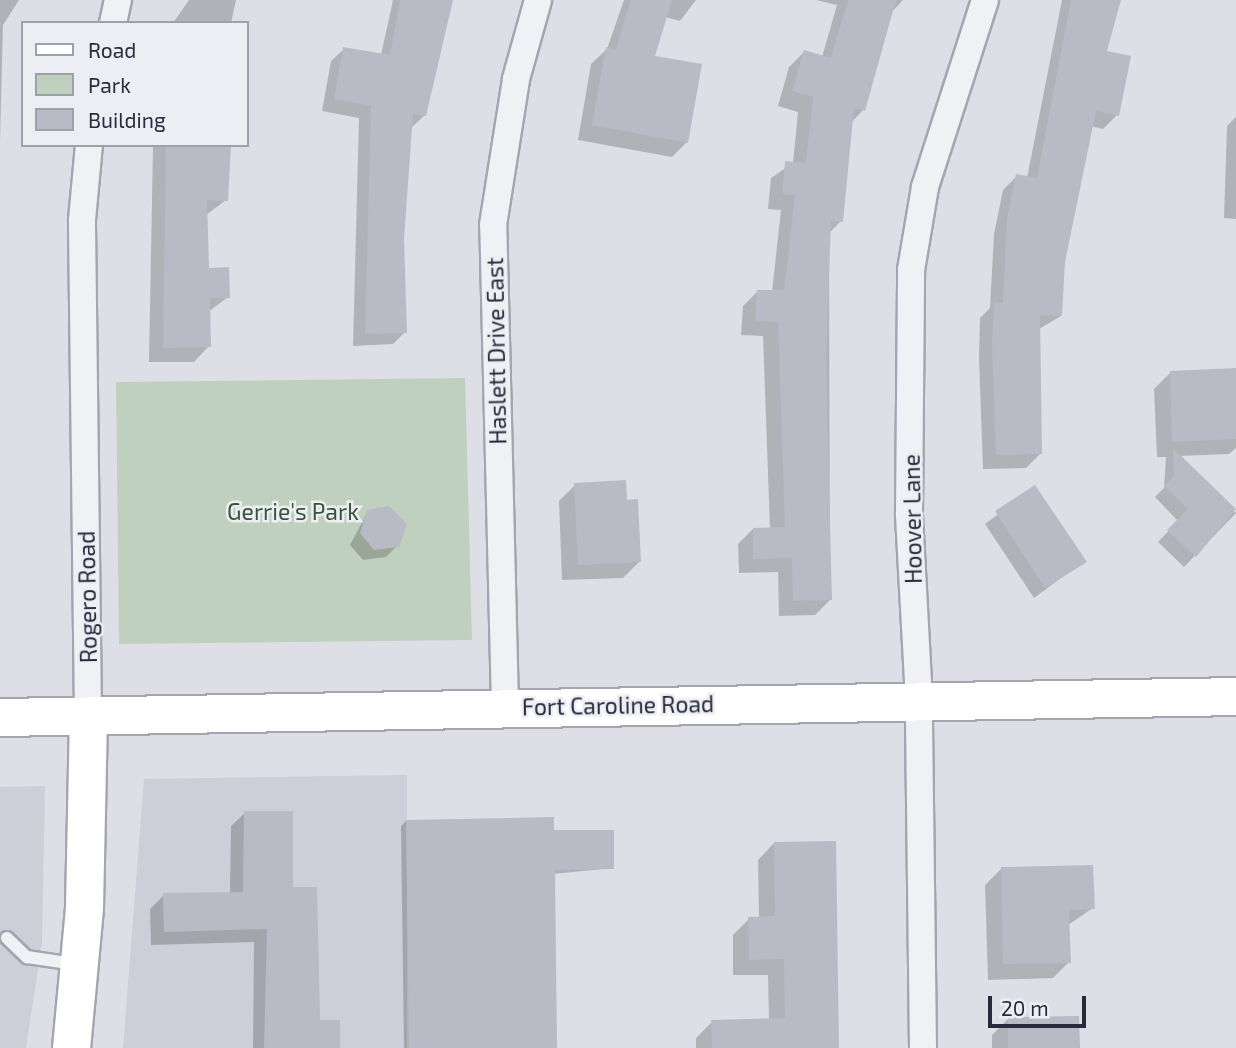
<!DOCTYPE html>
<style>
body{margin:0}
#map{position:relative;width:1236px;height:1048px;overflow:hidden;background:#dedfe6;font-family:"Exo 2",sans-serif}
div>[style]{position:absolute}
.built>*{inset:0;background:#ccced8}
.green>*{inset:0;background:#c0d0bf}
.shadow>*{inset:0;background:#0003}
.building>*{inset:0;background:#b8bac6}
.roads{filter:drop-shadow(2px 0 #a4a5b0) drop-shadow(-2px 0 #a4a5b0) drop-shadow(0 2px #a4a5b0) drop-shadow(0 -2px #a4a5b0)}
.lane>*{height:12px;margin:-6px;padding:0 6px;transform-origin:6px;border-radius:6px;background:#f0f1f5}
.street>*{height:26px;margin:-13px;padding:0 13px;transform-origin:13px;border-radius:13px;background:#f0f1f5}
.secondary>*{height:37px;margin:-18.5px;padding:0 18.5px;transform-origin:18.5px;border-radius:18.5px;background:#fff}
span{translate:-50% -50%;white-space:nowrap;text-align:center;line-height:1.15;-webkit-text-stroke:5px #edeef4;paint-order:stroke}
.street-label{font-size:23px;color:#282b3c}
.park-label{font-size:23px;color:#375638}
.legend{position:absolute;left:21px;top:21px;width:228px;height:126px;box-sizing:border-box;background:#edeef4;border:2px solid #9ea0aa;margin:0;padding:9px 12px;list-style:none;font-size:21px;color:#282b3c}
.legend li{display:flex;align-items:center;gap:14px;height:35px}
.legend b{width:35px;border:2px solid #9ea0aa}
.scale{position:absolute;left:988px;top:996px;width:98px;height:32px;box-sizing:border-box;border:4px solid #282b3c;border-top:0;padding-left:9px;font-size:21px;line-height:24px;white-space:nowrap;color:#282b3c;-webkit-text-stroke:5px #edeef4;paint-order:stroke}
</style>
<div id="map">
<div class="built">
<i style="clip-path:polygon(407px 775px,407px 1048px,123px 1048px,144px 779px)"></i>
<i style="clip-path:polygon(45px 786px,42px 943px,26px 1048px,0 1048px,0 787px)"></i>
</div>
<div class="green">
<i style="clip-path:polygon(465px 378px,472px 640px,119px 644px,116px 382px)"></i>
</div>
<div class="shadow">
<i style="clip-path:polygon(0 0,19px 0,3px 25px,0 141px)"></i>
<i style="clip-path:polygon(189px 0,236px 0,231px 23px,173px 23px)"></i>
<i style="clip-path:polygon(393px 0,451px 0,425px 115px,411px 128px,403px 239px,405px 332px,393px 344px,353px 346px,359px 118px,322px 111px,331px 61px,344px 49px,381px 55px)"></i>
<i style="clip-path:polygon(624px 0,696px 0,680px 21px,665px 17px,653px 57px,687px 142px,672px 157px,578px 140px,591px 64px,607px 49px)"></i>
<i style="clip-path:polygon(816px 0,903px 0,890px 14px,863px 110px,851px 123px,841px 221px,829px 233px,830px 600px,815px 615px,779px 616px,778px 572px,739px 573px,738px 544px,753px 529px,770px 529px,763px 336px,741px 335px,743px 306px,758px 291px,772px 292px,781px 210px,768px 209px,771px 178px,793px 163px,798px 112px,778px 106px,789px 67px,804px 52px,822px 57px,837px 5px)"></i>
<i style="clip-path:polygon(1062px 0,1119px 0,1105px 52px,1117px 115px,1103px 129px,1091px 126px,1063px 262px,1061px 316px,1039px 329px,1040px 454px,1026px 468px,983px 469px,979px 358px,980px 318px,990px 308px,994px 234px,1003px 190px,1017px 176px,1027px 178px)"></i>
<i style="clip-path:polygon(1236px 117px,1236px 219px,1224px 218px,1227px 126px)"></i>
<i style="clip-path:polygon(153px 145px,229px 145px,226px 200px,206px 215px,207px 270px,228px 297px,208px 312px,209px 346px,194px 362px,149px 362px)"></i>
<i style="clip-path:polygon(1236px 370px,1236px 448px,1229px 454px,1179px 456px,1236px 513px,1184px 567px,1158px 542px,1178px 521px,1155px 497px,1164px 488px,1166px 457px,1157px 457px,1154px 389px,1170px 373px)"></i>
<i style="clip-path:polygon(575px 485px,625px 501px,640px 561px,623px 578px,562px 580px,559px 501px)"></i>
<i style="clip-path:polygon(1035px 487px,1084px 561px,1034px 598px,985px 524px)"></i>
<i style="clip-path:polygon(368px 511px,397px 546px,386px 557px,363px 560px,350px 545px)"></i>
<i style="clip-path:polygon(245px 813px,291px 889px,319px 1022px,339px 1048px,253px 1048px,254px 942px,151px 945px,150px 909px,164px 895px,230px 894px,231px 826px)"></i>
<i style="clip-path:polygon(406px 821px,552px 832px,613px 868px,553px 874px,555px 1048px,404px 1048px,401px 826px)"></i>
<i style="clip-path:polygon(774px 843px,837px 1048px,696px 1048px,696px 1038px,712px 1022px,769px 1020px,768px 975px,733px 975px,733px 935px,749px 919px,759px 919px,758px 860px)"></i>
<i style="clip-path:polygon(1001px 869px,1093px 908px,1068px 925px,1069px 962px,1053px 978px,988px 980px,985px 885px)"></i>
<i style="clip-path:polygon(1008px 1019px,1078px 1048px,992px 1048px,992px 1035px)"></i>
</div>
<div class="building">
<i style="clip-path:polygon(400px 0,453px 0,426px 116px,413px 114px,404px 239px,407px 333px,365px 334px,371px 106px,334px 99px,343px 47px,390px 55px)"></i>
<i style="clip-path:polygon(631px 0,672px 0,655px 56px,702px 64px,688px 143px,592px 125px,606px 47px,616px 49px)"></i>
<i style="clip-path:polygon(848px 0,896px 0,865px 111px,854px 108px,843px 222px,831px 221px,826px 364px,832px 600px,793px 601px,792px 558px,753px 559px,753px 528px,785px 527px,778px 322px,755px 321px,757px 290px,784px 290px,795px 195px,782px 194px,785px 161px,806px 163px,813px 97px,792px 91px,804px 50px,831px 58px)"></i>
<i style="clip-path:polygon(1071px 0,1121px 0,1107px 51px,1131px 56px,1119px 116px,1096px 111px,1065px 262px,1062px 316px,1040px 315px,1042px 454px,996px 455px,992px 343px,994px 302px,1003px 303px,1007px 219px,1016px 174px,1037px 178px)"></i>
<i style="clip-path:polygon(166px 145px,231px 145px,228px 201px,207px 200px,209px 268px,229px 267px,230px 298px,210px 298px,211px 347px,163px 348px)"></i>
<i style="clip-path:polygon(1236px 368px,1236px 439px,1172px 442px,1170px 371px)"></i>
<i style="clip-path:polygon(1173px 448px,1236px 509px,1196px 557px,1167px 530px,1188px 509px,1164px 486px,1174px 476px)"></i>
<i style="clip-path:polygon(626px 480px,627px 500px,638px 499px,641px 562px,578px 565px,574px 483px)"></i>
<i style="clip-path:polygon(1035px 485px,1087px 562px,1045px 588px,995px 511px)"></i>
<i style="clip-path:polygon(389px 506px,407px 524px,399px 547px,374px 550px,360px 533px,367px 510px)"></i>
<i style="clip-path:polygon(244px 811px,293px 811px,293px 887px,317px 887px,320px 1020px,340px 1020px,340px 1048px,264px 1048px,267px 929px,164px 932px,163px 893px,243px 892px)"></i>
<i style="clip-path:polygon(554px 817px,554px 830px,614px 830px,614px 869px,555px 870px,557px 1048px,409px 1048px,406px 820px)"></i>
<i style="clip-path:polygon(836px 841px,839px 1048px,712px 1048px,711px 1020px,785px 1018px,784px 959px,749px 960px,748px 917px,775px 916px,774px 842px)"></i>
<i style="clip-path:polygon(1093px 865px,1095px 909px,1069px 910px,1071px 963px,1003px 964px,1001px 867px)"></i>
<i style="clip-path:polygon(1079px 1016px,1080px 1048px,1008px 1048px,1008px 1017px)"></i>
</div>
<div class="roads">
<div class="lane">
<i style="left:7px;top:938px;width:28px;rotate:44deg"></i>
<i style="left:27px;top:957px;width:49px;rotate:8.3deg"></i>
</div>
<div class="street">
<i style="left:113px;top:23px;width:24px;rotate:-78deg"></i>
<i style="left:505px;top:706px;width:481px;rotate:-91.4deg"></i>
<i style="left:493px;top:225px;width:148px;rotate:-81deg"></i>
<i style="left:516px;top:79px;width:82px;rotate:-74.4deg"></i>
<i style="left:88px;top:715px;width:495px;rotate:-90.7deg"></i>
<i style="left:82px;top:220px;width:75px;rotate:-84.7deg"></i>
<i style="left:923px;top:1048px;width:348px;rotate:-90.7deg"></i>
<i style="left:919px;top:700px;width:187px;rotate:-93.1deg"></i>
<i style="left:909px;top:513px;width:243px;rotate:-89.5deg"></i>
<i style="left:911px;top:270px;width:84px;rotate:-80.4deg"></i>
<i style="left:925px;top:187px;width:196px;rotate:-72.2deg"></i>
</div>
<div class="secondary">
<i style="left:0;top:717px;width:1236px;rotate:-0.97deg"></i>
<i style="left:71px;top:1048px;width:142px;rotate:-84.7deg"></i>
<i style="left:84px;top:907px;width:192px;rotate:-88.8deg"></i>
</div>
</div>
<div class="street-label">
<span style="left:496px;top:351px;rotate:-91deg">Haslett Drive East</span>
<span style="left:912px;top:519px;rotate:-91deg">Hoover Lane</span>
<span style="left:87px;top:597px;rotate:-91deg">Rogero Road</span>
<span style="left:618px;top:705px;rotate:-1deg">Fort Caroline Road</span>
</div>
<div class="park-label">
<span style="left:293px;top:511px">Gerrie's Park</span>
</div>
<ul class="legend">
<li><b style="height:9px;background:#fff"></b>Road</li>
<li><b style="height:19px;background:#c0d0bf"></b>Park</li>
<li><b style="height:19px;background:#b8bac6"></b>Building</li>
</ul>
<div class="scale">20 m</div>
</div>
